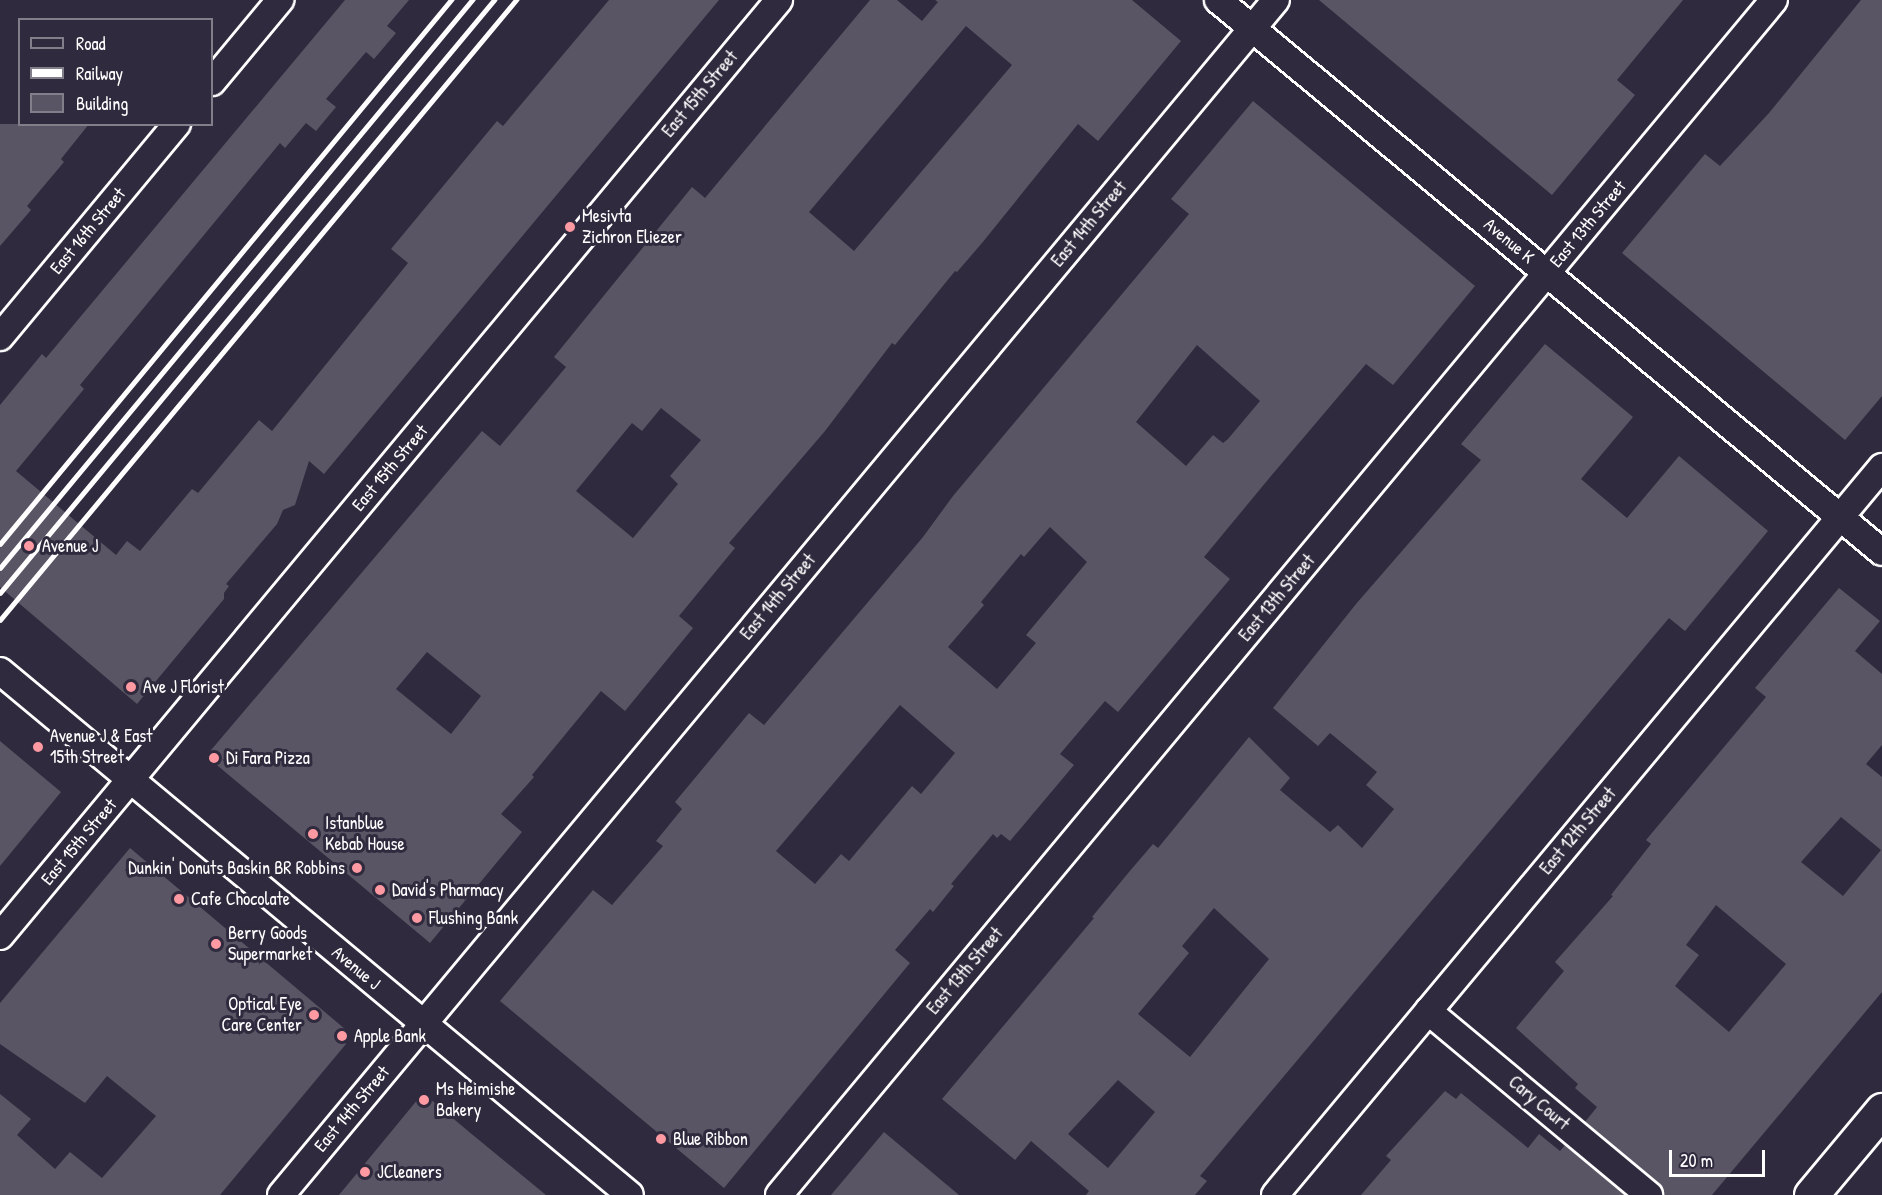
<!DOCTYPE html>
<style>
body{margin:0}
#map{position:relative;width:1882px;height:1195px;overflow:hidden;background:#2f2a3d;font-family:"Patrick Hand",sans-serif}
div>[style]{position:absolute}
.building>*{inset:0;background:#595564}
.roads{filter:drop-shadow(2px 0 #fff) drop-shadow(-2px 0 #fff) drop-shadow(0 2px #fff) drop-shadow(0 -2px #fff)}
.minor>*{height:26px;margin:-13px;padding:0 13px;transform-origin:13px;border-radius:13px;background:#2f2a3d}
.secondary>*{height:33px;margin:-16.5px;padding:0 16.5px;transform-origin:16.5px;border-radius:16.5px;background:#2f2a3d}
.rail>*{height:4.5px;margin:-2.25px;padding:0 2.25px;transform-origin:2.25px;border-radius:2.25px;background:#fff}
.dots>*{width:16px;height:16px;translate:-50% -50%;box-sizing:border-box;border:3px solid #2f2a3d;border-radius:50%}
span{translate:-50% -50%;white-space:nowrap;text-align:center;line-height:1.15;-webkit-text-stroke:6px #2f2a3d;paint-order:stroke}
.street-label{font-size:18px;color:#fff}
.poi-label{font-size:18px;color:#fff}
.left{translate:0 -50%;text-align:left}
.right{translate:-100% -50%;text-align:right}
.legend{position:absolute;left:18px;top:18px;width:195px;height:108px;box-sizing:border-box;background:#2f2a3d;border:2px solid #827f8b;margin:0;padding:8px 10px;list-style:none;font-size:18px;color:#fff}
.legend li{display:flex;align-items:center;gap:12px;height:30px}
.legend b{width:30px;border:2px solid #827f8b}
.scale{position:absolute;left:1669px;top:1150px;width:96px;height:27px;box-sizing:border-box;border:3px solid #fff;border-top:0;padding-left:8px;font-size:18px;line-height:21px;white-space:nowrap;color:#fff;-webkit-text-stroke:4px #2f2a3d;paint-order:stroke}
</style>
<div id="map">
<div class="building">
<i style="clip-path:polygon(345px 0,409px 0,387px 26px,396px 33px,374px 59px,366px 52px,326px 99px,336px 107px,316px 131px,306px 123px,285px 148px,280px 143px,80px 385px,84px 389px,16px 471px,116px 555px,127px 541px,140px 551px,192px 489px,198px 493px,259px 420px,272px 431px,408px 263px,391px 249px,497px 121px,503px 126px,609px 0,719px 0,324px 474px,309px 461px,295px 505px,283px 510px,277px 524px,226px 584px,229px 586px,224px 593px,224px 599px,137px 704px,0 587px,0 405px,42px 354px,46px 358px)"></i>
<i style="clip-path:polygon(evenodd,870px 0,897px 0,922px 21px,938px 2px,935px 0,1132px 0,1181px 41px,1098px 141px,1078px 124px,982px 243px,957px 272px,955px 271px,895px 345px,892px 343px,825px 431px,729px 543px,735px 548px,679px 616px,693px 628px,625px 711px,601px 691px,532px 775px,534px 777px,501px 814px,522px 832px,430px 943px,206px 756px,482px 431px,500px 446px,566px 367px,554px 357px,692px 187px,705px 198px,870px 0,966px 26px,1012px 65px,854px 251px,809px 212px,966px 26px,870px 0,661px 408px,701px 440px,670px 476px,678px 484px,633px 538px,576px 491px,632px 423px,642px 431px,661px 408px,870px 0,427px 652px,481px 696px,451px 734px,396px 689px,427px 652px)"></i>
<i style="clip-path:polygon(1319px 0,1683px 0,1617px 80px,1635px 95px,1552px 195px)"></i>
<i style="clip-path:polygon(1861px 0,1882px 0,1882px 396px,1845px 440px,1622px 253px,1705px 154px,1720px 166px,1769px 113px)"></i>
<i style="clip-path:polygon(evenodd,1253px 101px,1475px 286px,1393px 385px,1366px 364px,1271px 476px,1204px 557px,1230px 579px,1118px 712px,1105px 701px,1060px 754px,1074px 765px,1010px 841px,1001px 834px,997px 838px,993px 834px,951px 884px,954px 886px,933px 912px,930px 909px,895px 950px,910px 963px,724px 1188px,500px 1001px,593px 890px,612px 905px,663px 846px,656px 841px,682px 809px,675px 802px,749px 713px,764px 725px,923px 537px,953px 496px,1189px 214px,1171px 199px,1253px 101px,1197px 345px,1260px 401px,1228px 439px,1223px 443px,1213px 435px,1186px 466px,1136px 422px,1197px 345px,1253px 101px,1050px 527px,1087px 562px,1026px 635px,1036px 643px,997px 689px,948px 647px,984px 605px,981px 602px,1021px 554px,1024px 557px,1050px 527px,1253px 101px,900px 705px,955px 753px,921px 794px,912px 786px,849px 861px,841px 854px,815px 884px,776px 851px,900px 705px)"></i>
<i style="clip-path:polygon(0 124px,89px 124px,61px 159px,64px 162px,27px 206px,31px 210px,0 246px)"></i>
<i style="clip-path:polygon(evenodd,1545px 344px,1633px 417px,1581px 479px,1627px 518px,1679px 456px,1768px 531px,1685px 631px,1669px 618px,1200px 1176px,1207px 1181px,1195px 1195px,1086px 1195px,1089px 1191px,1031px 1141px,1015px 1160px,942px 1099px,1094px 918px,1092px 917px,1129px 872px,1153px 844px,1158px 848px,1249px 737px,1290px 778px,1280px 790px,1330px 832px,1338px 825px,1362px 848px,1394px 809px,1366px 785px,1377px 772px,1330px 733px,1318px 746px,1273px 708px,1356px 604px,1481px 460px,1461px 444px,1545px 344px,1214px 908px,1269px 959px,1190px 1057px,1138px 1014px,1189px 953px,1182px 946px,1214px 908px,1545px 344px,1118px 1080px,1155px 1112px,1108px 1168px,1068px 1134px,1118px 1080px)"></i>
<i style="clip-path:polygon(evenodd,1839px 588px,1880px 621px,1855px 651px,1882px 674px,1882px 745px,1866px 764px,1882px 777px,1882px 992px,1712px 1195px,1664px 1195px,1659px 1183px,1585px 1122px,1597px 1107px,1575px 1088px,1578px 1084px,1516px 1028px,1564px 971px,1555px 962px,1613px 896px,1611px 895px,1651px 844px,1646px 840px,1766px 697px,1755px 688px,1839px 588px,1841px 817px,1881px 850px,1843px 896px,1801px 862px,1841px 817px,1839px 588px,1716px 905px,1786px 964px,1729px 1032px,1675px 986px,1699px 955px,1686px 945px,1716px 905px)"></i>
<i style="clip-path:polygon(0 741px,61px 792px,0 866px)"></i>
<i style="clip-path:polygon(130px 848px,345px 1029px,346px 1044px,220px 1195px,0 1195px,0 1094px,31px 1119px,17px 1135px,55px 1169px,70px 1152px,102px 1178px,156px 1116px,107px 1076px,85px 1103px,0 1044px,0 1003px)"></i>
<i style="clip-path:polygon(1445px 1091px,1456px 1099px,1461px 1093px,1528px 1148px,1539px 1134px,1560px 1151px,1565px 1145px,1626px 1195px,1361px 1195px,1391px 1160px,1386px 1156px)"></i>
<i style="clip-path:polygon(423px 1093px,468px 1131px,546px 1195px,339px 1195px)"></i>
<i style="clip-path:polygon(884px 1132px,959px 1195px,831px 1195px)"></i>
</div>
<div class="roads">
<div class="minor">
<i style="left:1218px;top:0;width:863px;rotate:39.74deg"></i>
<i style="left:212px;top:82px;width:107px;rotate:-50.3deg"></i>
<i style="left:0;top:337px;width:277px;rotate:-50.3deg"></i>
<i style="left:0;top:671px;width:819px;rotate:39.75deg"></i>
<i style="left:0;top:936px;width:1218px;rotate:-50.23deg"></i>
<i style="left:1428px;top:1011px;width:288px;rotate:39.8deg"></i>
<i style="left:281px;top:1195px;width:1555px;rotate:-50.22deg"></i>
<i style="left:779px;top:1195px;width:1555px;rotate:-50.22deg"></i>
<i style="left:1275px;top:1195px;width:948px;rotate:-50.18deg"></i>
</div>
<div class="secondary">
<i style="left:1811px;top:1195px;width:111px;rotate:-50.1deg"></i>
</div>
</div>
<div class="rail">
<i style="left:0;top:544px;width:707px;rotate:-50.34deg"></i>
<i style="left:0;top:568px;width:739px;rotate:-50.27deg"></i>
<i style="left:0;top:593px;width:772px;rotate:-50.2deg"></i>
<i style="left:0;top:620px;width:807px;rotate:-50.23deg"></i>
</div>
<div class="dots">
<i style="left:570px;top:227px;background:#ff9aa2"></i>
<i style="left:29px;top:546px;background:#ff9aa2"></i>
<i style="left:131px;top:687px;background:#ff9aa2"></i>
<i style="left:38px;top:747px;background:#ff9aa2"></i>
<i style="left:214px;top:758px;background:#ff9aa2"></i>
<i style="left:313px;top:834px;background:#ff9aa2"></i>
<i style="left:357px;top:868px;background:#ff9aa2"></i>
<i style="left:380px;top:890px;background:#ff9aa2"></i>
<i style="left:179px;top:899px;background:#ff9aa2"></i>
<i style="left:417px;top:918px;background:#ff9aa2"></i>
<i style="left:216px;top:944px;background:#ff9aa2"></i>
<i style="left:314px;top:1015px;background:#ff9aa2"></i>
<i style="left:342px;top:1036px;background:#ff9aa2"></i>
<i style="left:424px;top:1100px;background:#ff9aa2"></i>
<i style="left:661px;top:1139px;background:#ff9aa2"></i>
<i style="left:365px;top:1172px;background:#ff9aa2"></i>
</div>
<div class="street-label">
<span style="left:700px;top:94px;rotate:-50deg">East 15th Street</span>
<span style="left:1089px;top:224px;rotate:-50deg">East 14th Street</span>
<span style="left:1588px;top:224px;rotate:-50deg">East 13th Street</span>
<span style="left:88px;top:231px;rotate:-50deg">East 16th Street</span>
<span style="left:1509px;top:241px;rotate:40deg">Avenue K</span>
<span style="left:390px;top:468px;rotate:-50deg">East 15th Street</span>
<span style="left:778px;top:597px;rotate:-50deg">East 14th Street</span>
<span style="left:1277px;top:598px;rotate:-50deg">East 13th Street</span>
<span style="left:1578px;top:831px;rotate:-50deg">East 12th Street</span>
<span style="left:79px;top:842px;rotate:-50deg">East 15th Street</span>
<span style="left:356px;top:968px;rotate:40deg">Avenue J</span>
<span style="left:965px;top:971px;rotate:-50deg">East 13th Street</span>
<span style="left:1539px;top:1103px;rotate:40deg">Cary Court</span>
<span style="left:352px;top:1109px;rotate:-50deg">East 14th Street</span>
</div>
<div class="poi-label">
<span class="left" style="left:582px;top:227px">Mesivta<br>Zichron Eliezer</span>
<span class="left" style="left:42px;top:546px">Avenue J</span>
<span class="left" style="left:143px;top:687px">Ave J Florist</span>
<span class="left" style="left:50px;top:747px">Avenue J &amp; East<br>15th Street</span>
<span class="left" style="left:226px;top:758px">Di Fara Pizza</span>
<span class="left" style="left:325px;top:834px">Istanblue<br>Kebab House</span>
<span class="right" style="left:345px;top:868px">Dunkin' Donuts Baskin BR Robbins</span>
<span class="left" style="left:392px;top:890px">David's Pharmacy</span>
<span class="left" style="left:191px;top:899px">Cafe Chocolate</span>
<span class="left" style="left:429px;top:918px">Flushing Bank</span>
<span class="left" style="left:228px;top:944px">Berry Goods<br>Supermarket</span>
<span class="right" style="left:302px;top:1015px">Optical Eye<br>Care Center</span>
<span class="left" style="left:354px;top:1036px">Apple Bank</span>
<span class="left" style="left:436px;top:1100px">Ms Heimishe<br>Bakery</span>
<span class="left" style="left:673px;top:1139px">Blue Ribbon</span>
<span class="left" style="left:377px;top:1172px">JCleaners</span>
</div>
<ul class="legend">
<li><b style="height:8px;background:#2f2a3d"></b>Road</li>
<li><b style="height:8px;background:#fff"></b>Railway</li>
<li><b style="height:16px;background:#595564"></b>Building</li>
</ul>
<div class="scale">20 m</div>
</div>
